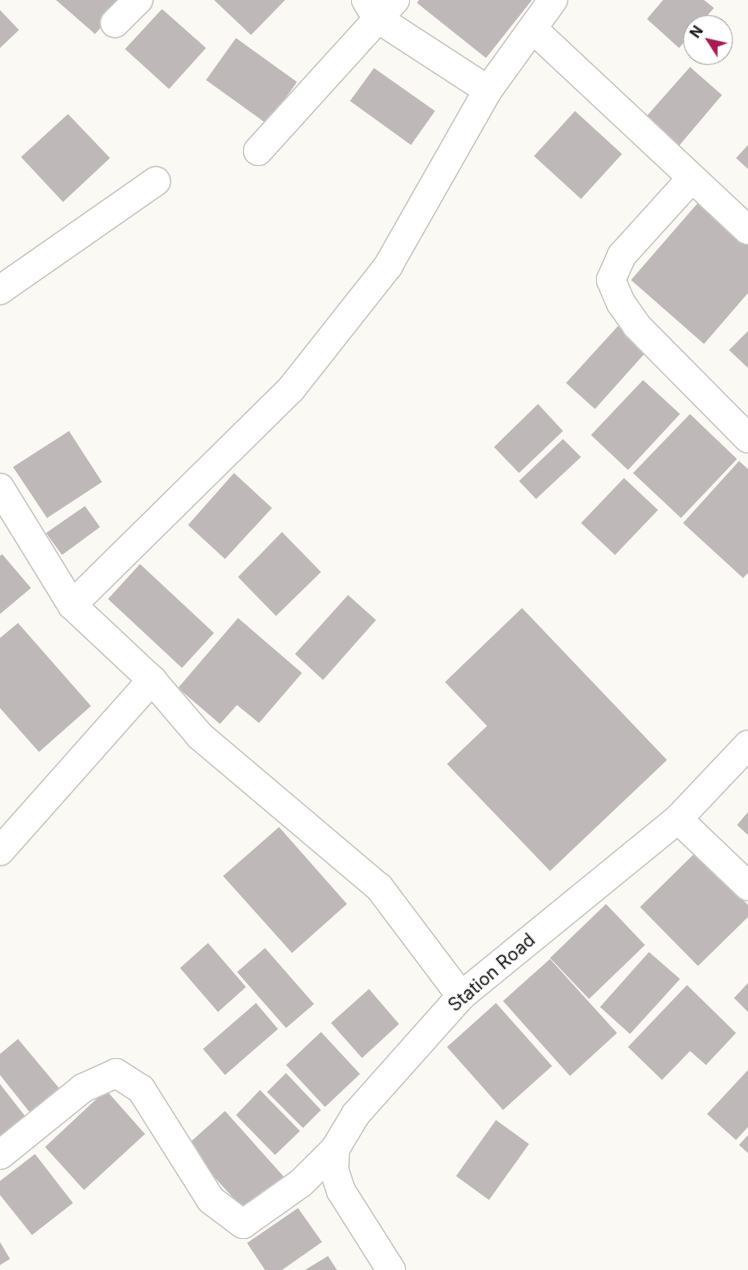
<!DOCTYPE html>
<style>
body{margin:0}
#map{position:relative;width:748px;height:1270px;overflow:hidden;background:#faf9f4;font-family:Inter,sans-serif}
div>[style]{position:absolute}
.building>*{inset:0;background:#beb9b8}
.roads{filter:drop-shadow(1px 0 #c9c8c3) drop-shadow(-1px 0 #c9c8c3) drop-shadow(0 1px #c9c8c3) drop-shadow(0 -1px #c9c8c3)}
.minor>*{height:28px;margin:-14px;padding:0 14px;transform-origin:14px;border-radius:14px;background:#fff}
.major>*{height:28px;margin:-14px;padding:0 14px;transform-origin:14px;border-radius:14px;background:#fff}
span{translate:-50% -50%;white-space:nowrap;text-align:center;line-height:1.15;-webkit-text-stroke:4.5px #fff;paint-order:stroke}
.street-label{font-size:18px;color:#121110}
.north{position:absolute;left:683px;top:15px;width:50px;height:50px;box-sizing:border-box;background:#fff;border:1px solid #a0a09f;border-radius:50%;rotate:305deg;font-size:14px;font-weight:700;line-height:20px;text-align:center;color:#121110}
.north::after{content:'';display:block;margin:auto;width:18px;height:22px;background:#a91953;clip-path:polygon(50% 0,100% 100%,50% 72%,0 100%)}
</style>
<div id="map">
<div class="building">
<i style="clip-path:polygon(56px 0,125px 0,95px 34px)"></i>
<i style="clip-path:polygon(214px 0,285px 0,251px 35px)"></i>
<i style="clip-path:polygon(419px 0,532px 0,486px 58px,417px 3px)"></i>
<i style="clip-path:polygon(663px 0,704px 0,714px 8px,699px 25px,693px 25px,693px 32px,679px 48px,647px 19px)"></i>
<i style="clip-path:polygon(162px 9px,206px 48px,169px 89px,125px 49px)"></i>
<i style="clip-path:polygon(0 10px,19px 30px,0 48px)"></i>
<i style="clip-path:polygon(236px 38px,297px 82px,267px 124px,206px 80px)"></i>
<i style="clip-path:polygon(690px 67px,722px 95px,678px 147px,645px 118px)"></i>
<i style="clip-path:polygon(374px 68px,435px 111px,411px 145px,350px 101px)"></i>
<i style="clip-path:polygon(575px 111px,622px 154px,581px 199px,534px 156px)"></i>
<i style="clip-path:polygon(68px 114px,110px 158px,63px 202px,21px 157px)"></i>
<i style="clip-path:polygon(748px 145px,748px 169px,736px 158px)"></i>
<i style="clip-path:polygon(703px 197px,748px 237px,748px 293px,704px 344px,631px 280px)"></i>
<i style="clip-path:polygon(618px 326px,646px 352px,595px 409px,566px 383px)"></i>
<i style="clip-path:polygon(748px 331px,748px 368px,729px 350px)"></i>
<i style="clip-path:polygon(643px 380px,680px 414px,628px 470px,591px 435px)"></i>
<i style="clip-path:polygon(538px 404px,563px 431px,519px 473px,494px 447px)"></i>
<i style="clip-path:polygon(690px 414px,737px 459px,681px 518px,633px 473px)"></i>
<i style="clip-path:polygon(69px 431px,102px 482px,47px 518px,13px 467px)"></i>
<i style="clip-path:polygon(563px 439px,581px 457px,536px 499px,519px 481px)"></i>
<i style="clip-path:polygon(739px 461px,748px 469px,748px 573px,743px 578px,683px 523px)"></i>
<i style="clip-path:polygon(234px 473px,272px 508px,225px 559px,188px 525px)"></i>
<i style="clip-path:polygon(624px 478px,658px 510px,615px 555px,581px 523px)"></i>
<i style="clip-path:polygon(85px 506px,100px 527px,62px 555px,46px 533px)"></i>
<i style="clip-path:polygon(282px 532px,321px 572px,276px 616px,238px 577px)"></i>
<i style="clip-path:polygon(2px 554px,31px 588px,0 614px,0 556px)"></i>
<i style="clip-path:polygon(140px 564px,214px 633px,182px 668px,108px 599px)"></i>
<i style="clip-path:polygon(348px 595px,376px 620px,323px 680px,295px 654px)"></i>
<i style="clip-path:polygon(522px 608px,667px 760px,550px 871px,447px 764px,487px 726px,445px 682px)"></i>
<i style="clip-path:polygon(238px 618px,302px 673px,259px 723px,237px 705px,220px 724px,178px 688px)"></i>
<i style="clip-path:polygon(18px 623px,91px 706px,39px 752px,0 708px,0 638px)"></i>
<i style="clip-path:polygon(748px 812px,748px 835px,737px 825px)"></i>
<i style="clip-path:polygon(279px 827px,347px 904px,292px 953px,223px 876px)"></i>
<i style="clip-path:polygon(696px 852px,748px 905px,748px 917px,698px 966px,640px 907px)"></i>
<i style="clip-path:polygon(606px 904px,645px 945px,589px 999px,550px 958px)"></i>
<i style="clip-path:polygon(208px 943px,246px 987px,218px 1012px,180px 968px)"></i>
<i style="clip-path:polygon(265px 948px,314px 1004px,286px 1028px,237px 972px)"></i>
<i style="clip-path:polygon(649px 952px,680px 979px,630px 1034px,600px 1007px)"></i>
<i style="clip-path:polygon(550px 959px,617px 1033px,570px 1076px,503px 1001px)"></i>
<i style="clip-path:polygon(748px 983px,748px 1012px,734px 998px)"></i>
<i style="clip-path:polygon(687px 985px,736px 1033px,706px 1065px,690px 1051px,662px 1080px,628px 1047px)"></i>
<i style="clip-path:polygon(369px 989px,399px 1024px,362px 1058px,331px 1023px)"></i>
<i style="clip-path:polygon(256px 1003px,278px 1029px,225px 1075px,203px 1049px)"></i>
<i style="clip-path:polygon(496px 1003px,552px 1066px,503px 1110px,447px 1047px)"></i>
<i style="clip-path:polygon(321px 1032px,360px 1074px,325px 1107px,286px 1065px)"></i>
<i style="clip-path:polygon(18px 1039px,64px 1094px,35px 1119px,0 1075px,0 1054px)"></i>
<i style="clip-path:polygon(748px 1070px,748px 1127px,736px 1140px,707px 1114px)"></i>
<i style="clip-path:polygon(286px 1073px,321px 1110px,303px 1128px,267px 1092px)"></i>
<i style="clip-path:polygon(0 1084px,32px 1125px,0 1138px)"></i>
<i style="clip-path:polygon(106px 1090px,145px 1134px,84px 1190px,45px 1147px)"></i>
<i style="clip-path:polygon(260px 1090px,300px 1131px,275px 1155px,236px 1115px)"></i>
<i style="clip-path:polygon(225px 1111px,285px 1178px,247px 1213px,186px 1146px)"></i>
<i style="clip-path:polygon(496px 1120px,529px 1144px,489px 1200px,456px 1176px)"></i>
<i style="clip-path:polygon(748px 1135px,748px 1153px,739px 1145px)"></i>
<i style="clip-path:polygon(35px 1154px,73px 1203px,32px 1235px,0 1195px,0 1181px)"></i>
<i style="clip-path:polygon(298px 1208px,322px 1242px,282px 1270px,265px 1270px,247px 1243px)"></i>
<i style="clip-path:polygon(0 1242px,10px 1259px,0 1265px)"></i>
<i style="clip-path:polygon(328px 1256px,337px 1270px,305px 1270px)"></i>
</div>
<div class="roads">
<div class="minor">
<i style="left:366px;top:0;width:21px;rotate:59deg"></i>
<i style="left:377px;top:18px;width:132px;rotate:33deg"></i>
<i style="left:115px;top:23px;width:33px;rotate:-45deg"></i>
<i style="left:533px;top:29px;width:294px;rotate:43.1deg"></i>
<i style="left:258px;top:151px;width:204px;rotate:-47.8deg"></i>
<i style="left:691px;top:179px;width:103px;rotate:132.2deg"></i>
<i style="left:622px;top:255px;width:27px;rotate:114deg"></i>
<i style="left:611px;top:280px;width:25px;rotate:67deg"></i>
<i style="left:621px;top:303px;width:28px;rotate:55deg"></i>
<i style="left:637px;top:326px;width:158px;rotate:45.3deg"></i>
<i style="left:0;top:290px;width:190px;rotate:-34.9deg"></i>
<i style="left:0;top:488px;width:137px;rotate:58.4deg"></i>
<i style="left:72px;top:605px;width:110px;rotate:43.2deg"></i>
<i style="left:152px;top:680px;width:74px;rotate:49.4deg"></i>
<i style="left:200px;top:736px;width:234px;rotate:40.2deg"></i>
<i style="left:379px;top:887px;width:136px;rotate:53deg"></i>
<i style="left:72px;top:605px;width:308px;rotate:-44.6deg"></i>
<i style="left:291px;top:389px;width:157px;rotate:-51.7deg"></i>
<i style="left:388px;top:266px;width:202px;rotate:-60.4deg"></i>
<i style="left:488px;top:90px;width:111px;rotate:-54.2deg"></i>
<i style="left:678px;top:819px;width:97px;rotate:43.7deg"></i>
<i style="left:0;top:851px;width:229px;rotate:-48.4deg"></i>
<i style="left:0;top:1155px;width:107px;rotate:-38.9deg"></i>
<i style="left:83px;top:1088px;width:36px;rotate:-24deg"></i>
<i style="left:116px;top:1073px;width:30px;rotate:33deg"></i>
<i style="left:141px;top:1089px;width:131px;rotate:57.8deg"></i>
<i style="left:211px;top:1200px;width:40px;rotate:37deg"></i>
<i style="left:243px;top:1224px;width:71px;rotate:-35.3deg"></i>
<i style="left:301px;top:1183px;width:48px;rotate:-45deg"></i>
</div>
<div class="major">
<i style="left:391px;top:1270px;width:93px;rotate:-122.3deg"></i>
<i style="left:341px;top:1191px;width:22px;rotate:-108deg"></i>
<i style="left:334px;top:1170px;width:21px;rotate:-87deg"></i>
<i style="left:335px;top:1149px;width:41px;rotate:-59deg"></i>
<i style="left:356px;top:1114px;width:158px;rotate:-48.3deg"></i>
<i style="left:461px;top:996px;width:280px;rotate:-39.2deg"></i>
<i style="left:678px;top:819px;width:102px;rotate:-46.6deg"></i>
</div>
</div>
<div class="street-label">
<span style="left:492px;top:973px;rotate:-41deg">Station Road</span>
</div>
<div class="north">N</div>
</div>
